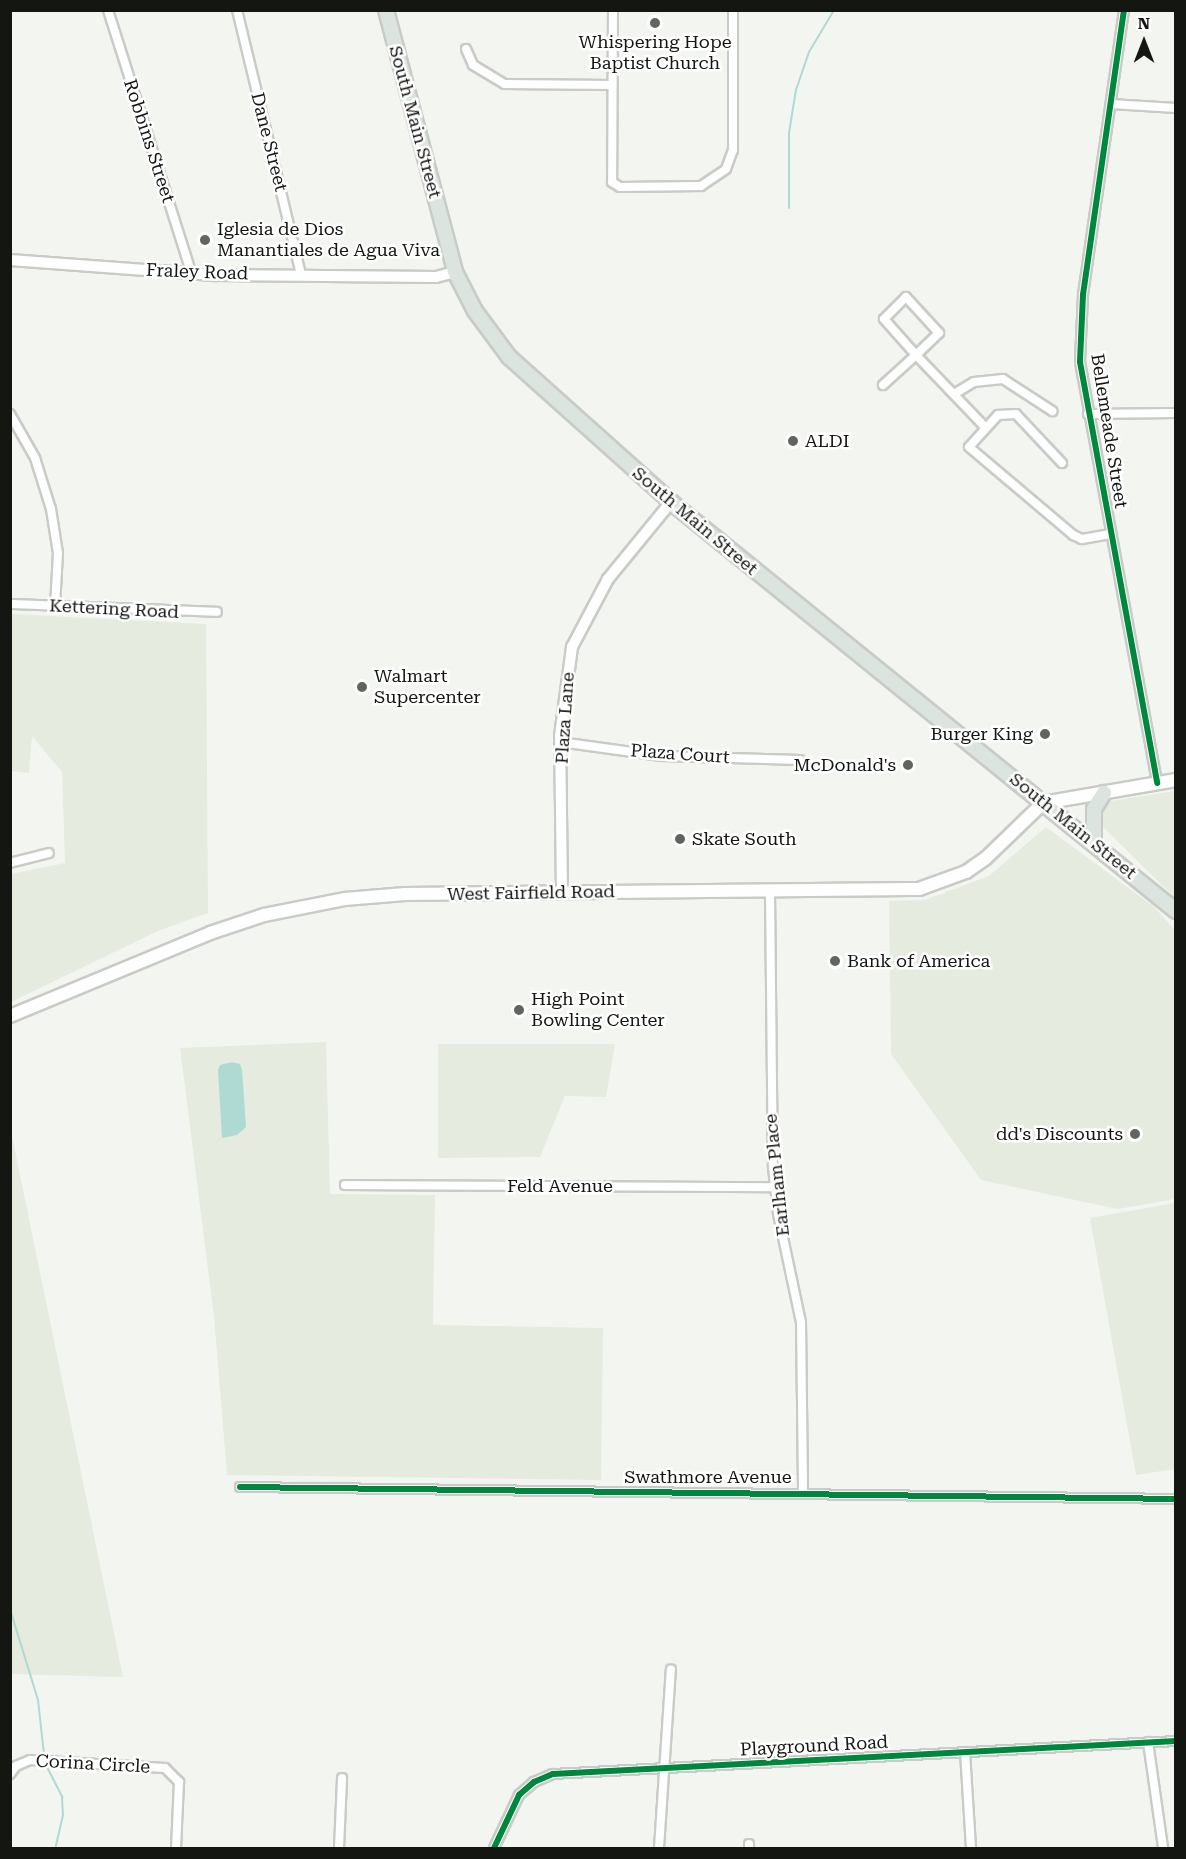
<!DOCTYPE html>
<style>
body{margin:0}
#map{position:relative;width:1186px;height:1859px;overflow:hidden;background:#f3f6f0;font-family:"Roboto Serif",serif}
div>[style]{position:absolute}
.built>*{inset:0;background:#e5ebde}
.water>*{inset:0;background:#afd9d3}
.stream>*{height:2px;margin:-1px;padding:0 1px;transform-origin:1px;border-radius:1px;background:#afd9d3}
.roads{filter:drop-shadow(2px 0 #c9cbc7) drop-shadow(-2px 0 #c9cbc7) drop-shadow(0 2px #c9cbc7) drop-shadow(0 -2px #c9cbc7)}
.minor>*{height:8px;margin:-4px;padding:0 4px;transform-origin:4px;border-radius:4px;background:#fdfefd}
.tertiary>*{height:10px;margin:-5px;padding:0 5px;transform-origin:5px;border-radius:5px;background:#fdfefd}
.secondary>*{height:12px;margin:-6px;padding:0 6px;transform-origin:6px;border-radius:6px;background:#fdfefd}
.primary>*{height:14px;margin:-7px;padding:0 7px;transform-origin:7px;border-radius:7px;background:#dce4df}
.cycleway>*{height:6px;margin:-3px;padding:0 3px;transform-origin:3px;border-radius:3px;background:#00873e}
.dots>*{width:16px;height:16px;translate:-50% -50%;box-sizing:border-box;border:3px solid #fff;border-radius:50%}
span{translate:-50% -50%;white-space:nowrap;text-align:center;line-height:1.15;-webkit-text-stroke:5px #fff;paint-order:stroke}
.poi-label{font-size:18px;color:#141612}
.left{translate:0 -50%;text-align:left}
.right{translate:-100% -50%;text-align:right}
.street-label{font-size:18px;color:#141612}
.frame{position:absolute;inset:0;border:12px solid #141612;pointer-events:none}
.north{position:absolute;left:1114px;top:12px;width:60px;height:60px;-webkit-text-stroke:4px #fff;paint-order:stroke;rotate:0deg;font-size:16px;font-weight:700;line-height:24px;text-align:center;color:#141612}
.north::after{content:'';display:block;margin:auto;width:21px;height:27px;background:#141612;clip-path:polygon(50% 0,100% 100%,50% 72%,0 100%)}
</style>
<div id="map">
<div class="built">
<i style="clip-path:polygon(11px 614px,206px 624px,208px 913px,160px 930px,11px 1002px,11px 874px,65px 863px,62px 772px,32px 736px,29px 773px,11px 771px)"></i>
<i style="clip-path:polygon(1175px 791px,1175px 898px,1098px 822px,1102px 806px,1111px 801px)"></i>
<i style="clip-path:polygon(1046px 827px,1153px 906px,1175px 930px,1175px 1199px,1118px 1209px,981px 1180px,891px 1054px,889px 901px,925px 900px,989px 876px)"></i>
<i style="clip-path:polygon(326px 1042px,330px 1194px,435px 1195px,433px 1325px,603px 1328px,601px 1480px,227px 1475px,214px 1317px,180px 1048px)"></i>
<i style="clip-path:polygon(438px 1044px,615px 1044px,606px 1097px,565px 1096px,540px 1157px,438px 1158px)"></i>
<i style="clip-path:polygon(10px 1131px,11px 1131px,123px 1677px,11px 1674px)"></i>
<i style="clip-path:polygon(1175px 1203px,1175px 1469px,1136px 1475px,1090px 1218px)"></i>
</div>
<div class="water">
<i style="clip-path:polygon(232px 1062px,240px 1064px,242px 1070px,246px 1127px,237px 1135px,222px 1138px,218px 1070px,220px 1065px)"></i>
</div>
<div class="stream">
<i style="left:789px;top:208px;width:75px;rotate:-90deg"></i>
<i style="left:789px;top:133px;width:44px;rotate:-80.8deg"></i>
<i style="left:796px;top:90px;width:40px;rotate:-71.1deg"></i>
<i style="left:809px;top:52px;width:49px;rotate:-59.2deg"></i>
<i style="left:10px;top:1609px;width:95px;rotate:72.9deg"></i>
<i style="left:38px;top:1700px;width:54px;rotate:83.7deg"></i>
<i style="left:47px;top:1767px;width:34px;rotate:63deg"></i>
<i style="left:62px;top:1797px;width:18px;rotate:87deg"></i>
<i style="left:63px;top:1815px;width:32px;rotate:103deg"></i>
</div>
<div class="roads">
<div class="minor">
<i style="left:108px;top:10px;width:274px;rotate:72.4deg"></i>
<i style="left:237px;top:10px;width:272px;rotate:76.4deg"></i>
<i style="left:613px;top:10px;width:172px;rotate:90.3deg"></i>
<i style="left:612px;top:182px;width:9px;rotate:32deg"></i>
<i style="left:620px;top:187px;width:81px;rotate:-0.7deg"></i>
<i style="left:701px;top:186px;width:30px;rotate:-34deg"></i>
<i style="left:726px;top:169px;width:20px;rotate:-70deg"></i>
<i style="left:733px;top:150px;width:140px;rotate:-90deg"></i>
<i style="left:1124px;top:10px;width:288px;rotate:98.2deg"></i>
<i style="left:1083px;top:295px;width:67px;rotate:92.6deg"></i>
<i style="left:1080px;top:362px;width:428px;rotate:79.6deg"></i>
<i style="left:466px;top:49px;width:17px;rotate:66deg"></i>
<i style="left:473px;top:65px;width:37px;rotate:31deg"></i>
<i style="left:505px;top:84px;width:107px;rotate:0.5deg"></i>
<i style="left:1111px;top:104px;width:65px;rotate:3.5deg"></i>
<i style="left:883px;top:385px;width:45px;rotate:-42.3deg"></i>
<i style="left:916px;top:355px;width:32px;rotate:-44deg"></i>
<i style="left:939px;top:333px;width:49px;rotate:-132.5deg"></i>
<i style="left:906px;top:297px;width:31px;rotate:135deg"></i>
<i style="left:884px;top:319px;width:48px;rotate:48.4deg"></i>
<i style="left:916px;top:355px;width:100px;rotate:46.2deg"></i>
<i style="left:954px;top:394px;width:23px;rotate:-31deg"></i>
<i style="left:974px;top:382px;width:29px;rotate:-6deg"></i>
<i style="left:1003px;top:379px;width:59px;rotate:33.1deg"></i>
<i style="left:10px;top:414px;width:51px;rotate:60.4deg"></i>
<i style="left:35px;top:458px;width:53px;rotate:72.6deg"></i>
<i style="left:51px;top:509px;width:45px;rotate:81deg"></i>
<i style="left:58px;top:553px;width:53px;rotate:93.2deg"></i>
<i style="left:1088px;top:414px;width:88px;rotate:-0.7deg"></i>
<i style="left:1062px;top:463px;width:67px;rotate:-133.2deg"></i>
<i style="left:1016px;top:414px;width:18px;rotate:177deg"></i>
<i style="left:998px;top:415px;width:43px;rotate:132.2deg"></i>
<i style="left:969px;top:447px;width:136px;rotate:40.2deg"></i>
<i style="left:1073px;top:535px;width:10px;rotate:24deg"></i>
<i style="left:1082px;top:539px;width:29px;rotate:-10deg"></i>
<i style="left:10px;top:604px;width:207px;rotate:2.2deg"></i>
<i style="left:560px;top:742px;width:102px;rotate:7.9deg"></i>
<i style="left:661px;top:756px;width:139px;rotate:1.6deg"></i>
<i style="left:10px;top:863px;width:40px;rotate:-14.4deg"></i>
<i style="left:770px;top:892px;width:275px;rotate:89.4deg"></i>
<i style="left:773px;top:1167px;width:47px;rotate:83.9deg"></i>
<i style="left:778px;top:1214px;width:110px;rotate:78deg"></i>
<i style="left:801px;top:1322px;width:170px;rotate:89.3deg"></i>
<i style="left:345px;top:1185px;width:430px;rotate:0.3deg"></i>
<i style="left:240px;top:1487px;width:936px;rotate:0.73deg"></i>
<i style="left:1148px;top:1742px;width:107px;rotate:81.9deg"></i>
<i style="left:965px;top:1752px;width:96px;rotate:86.4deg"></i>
<i style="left:10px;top:1774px;width:10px;rotate:-53deg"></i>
<i style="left:16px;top:1766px;width:15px;rotate:-23deg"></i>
<i style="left:30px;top:1760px;width:135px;rotate:3.4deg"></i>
<i style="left:165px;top:1768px;width:20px;rotate:45deg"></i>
<i style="left:179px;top:1782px;width:66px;rotate:92.6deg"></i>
<i style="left:339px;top:1848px;width:70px;rotate:-87.5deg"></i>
<i style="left:494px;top:1848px;width:59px;rotate:-64.7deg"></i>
<i style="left:519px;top:1795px;width:20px;rotate:-41deg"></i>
<i style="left:534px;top:1782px;width:21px;rotate:-23deg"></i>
<i style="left:553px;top:1774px;width:624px;rotate:-3.03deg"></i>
<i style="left:659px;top:1848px;width:179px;rotate:-86.2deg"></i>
<i style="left:749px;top:1848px;width:4px;rotate:-90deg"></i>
</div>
<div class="tertiary">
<i style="left:10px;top:260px;width:207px;rotate:4.2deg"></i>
<i style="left:216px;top:275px;width:220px;rotate:0.5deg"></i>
<i style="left:436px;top:277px;width:20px;rotate:-15deg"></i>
<i style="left:562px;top:893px;width:157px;rotate:-90.7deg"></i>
<i style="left:560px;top:736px;width:90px;rotate:-82.3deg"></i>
<i style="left:572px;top:647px;width:77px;rotate:-62.1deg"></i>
<i style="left:608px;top:579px;width:99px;rotate:-50.7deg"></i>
</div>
<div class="secondary">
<i style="left:10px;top:1016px;width:217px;rotate:-22.5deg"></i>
<i style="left:210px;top:933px;width:57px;rotate:-18.4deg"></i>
<i style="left:264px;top:915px;width:83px;rotate:-11.2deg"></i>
<i style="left:345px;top:899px;width:60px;rotate:-4.8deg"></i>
<i style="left:405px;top:894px;width:514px;rotate:-0.56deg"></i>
<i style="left:919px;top:889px;width:50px;rotate:-19.9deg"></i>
<i style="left:966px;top:872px;width:24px;rotate:-35deg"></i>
<i style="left:986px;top:858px;width:79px;rotate:-44deg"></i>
<i style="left:1043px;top:803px;width:135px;rotate:-9.8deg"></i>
</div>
<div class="primary">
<i style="left:386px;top:10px;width:271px;rotate:75.2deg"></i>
<i style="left:455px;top:272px;width:44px;rotate:62.9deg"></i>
<i style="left:475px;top:311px;width:57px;rotate:53.5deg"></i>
<i style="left:509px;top:357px;width:217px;rotate:41.8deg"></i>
<i style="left:671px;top:502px;width:650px;rotate:39deg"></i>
<i style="left:1094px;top:844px;width:35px;rotate:-90deg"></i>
<i style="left:1094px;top:809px;width:19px;rotate:-58deg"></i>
</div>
</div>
<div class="cycleway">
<i style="left:1124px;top:10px;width:288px;rotate:98.2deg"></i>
<i style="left:1083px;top:295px;width:67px;rotate:92.6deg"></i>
<i style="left:1080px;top:362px;width:428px;rotate:79.6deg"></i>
<i style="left:240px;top:1487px;width:936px;rotate:0.73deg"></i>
<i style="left:494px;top:1848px;width:59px;rotate:-64.7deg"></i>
<i style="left:519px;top:1795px;width:20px;rotate:-41deg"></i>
<i style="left:534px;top:1782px;width:21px;rotate:-23deg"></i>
<i style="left:553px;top:1774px;width:624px;rotate:-3.03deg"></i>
</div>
<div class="dots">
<i style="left:655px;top:23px;background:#626460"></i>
<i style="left:205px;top:240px;background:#626460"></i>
<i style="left:793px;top:441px;background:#626460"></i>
<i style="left:362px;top:687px;background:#626460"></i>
<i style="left:1045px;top:734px;background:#626460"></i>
<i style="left:908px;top:765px;background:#626460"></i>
<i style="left:680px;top:839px;background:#626460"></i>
<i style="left:835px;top:961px;background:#626460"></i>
<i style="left:519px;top:1010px;background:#626460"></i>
<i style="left:1135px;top:1134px;background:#626460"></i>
</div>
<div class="poi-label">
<span style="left:655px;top:53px">Whispering Hope<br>Baptist Church</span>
<span class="left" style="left:217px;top:240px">Iglesia de Dios<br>Manantiales de Agua Viva</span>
<span class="left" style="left:805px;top:441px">ALDI</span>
<span class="left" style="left:374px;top:687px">Walmart<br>Supercenter</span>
<span class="right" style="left:1033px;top:734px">Burger King</span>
<span class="right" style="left:896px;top:765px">McDonald's</span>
<span class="left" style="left:692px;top:839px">Skate South</span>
<span class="left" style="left:847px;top:961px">Bank of America</span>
<span class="left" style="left:531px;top:1010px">High Point<br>Bowling Center</span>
<span class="right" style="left:1123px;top:1134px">dd's Discounts</span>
</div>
<div class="street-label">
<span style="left:415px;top:122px;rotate:75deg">South Main Street</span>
<span style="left:149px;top:141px;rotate:72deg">Robbins Street</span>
<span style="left:269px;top:142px;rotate:76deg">Dane Street</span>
<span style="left:197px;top:272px;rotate:2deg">Fraley Road</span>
<span style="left:1109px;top:431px;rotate:81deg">Bellemeade Street</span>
<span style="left:695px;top:521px;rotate:40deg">South Main Street</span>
<span style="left:114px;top:609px;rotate:3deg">Kettering Road</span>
<span style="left:565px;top:718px;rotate:-86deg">Plaza Lane</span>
<span style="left:680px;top:754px;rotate:4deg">Plaza Court</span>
<span style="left:1073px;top:826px;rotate:39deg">South Main Street</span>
<span style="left:531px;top:893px;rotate:-1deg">West Fairfield Road</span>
<span style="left:777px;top:1175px;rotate:-96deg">Earlham Place</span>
<span style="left:560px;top:1186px">Feld Avenue</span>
<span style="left:708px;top:1477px">Swathmore Avenue</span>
<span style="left:814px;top:1746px;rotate:-3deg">Playground Road</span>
<span style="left:93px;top:1764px;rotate:3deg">Corina Circle</span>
</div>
<div class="frame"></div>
<div class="north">N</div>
</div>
